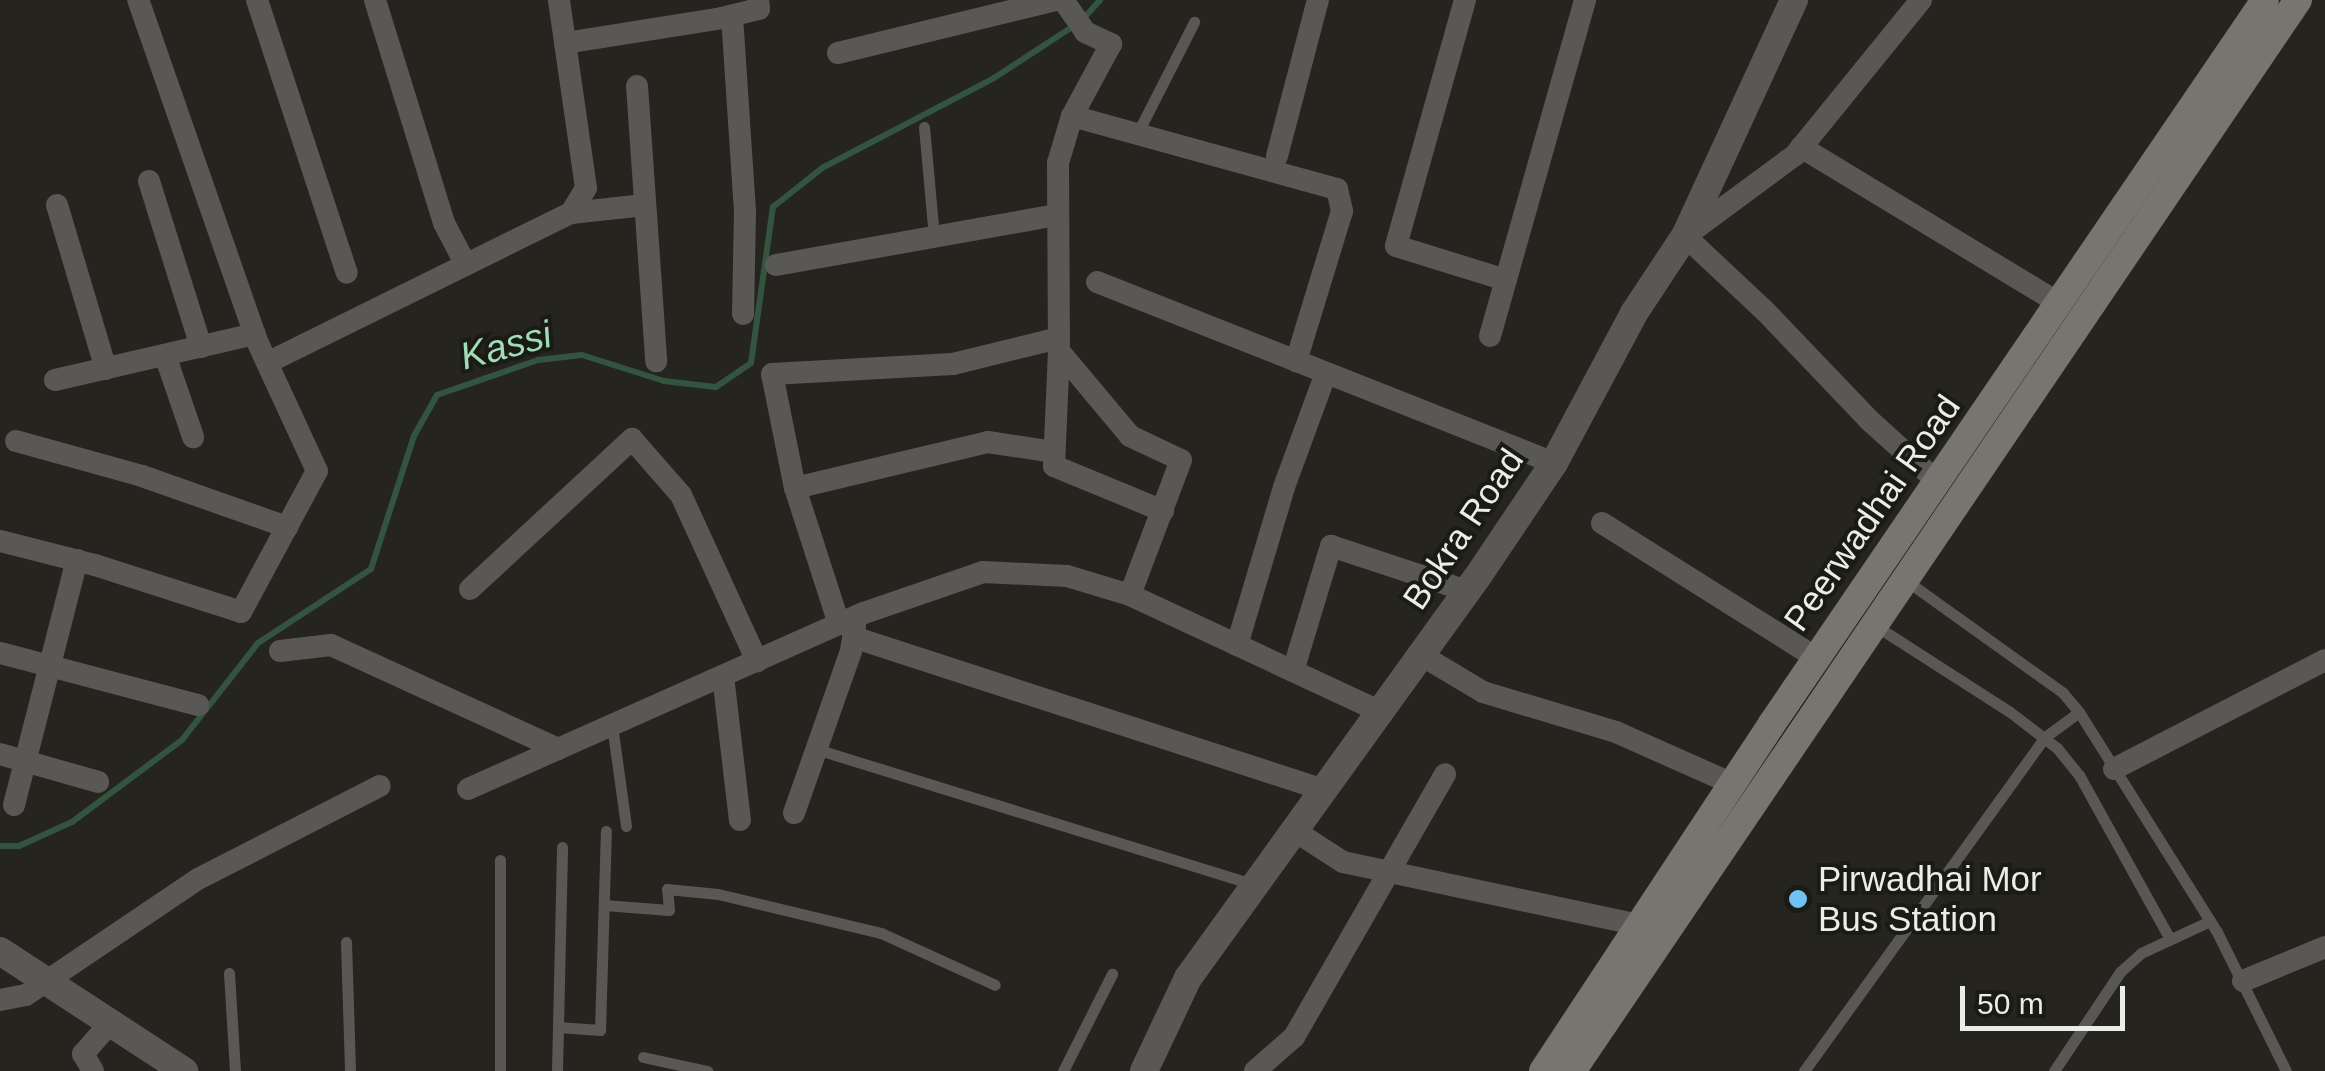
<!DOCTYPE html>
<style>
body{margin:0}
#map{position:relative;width:2325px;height:1071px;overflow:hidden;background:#25241f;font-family:Arial,sans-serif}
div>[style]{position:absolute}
.stream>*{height:6px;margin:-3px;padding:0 3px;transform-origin:3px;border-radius:3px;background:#33543f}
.service>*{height:11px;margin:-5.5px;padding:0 5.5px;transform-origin:5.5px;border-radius:5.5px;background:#5a5856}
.minor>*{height:22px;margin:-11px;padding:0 11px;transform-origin:11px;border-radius:11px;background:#5a5856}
.tertiary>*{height:28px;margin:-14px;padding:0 14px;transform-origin:14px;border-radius:14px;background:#5a5856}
.secondary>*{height:28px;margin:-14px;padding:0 14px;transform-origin:14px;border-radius:14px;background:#787571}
.dots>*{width:28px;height:28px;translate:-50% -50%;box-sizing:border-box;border:5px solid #1b1b15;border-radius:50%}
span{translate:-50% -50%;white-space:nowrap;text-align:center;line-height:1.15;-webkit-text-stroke:8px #1b1b15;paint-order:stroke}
.street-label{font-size:35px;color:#ecece8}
.poi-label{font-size:35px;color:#ecece8}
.left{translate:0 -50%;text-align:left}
.water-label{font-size:38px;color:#a0dcb5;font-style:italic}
.scale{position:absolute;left:1960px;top:986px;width:165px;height:45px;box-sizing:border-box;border:5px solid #ecece8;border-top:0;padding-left:12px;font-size:30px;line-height:35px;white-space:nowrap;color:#ecece8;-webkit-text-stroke:8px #1b1b15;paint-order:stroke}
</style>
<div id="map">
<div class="stream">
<i style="left:1084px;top:18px;width:24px;rotate:-48deg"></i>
<i style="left:0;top:846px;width:19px"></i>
<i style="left:19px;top:846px;width:58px;rotate:-24.4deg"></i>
<i style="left:72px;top:822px;width:137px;rotate:-36.7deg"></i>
<i style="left:182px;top:740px;width:123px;rotate:-51.9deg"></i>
<i style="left:258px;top:643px;width:135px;rotate:-33.2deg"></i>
<i style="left:371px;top:569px;width:140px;rotate:-72.1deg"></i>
<i style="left:414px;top:436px;width:47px;rotate:-60.7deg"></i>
<i style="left:437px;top:395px;width:107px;rotate:-19.1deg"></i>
<i style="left:538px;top:360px;width:44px;rotate:-6.5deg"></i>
<i style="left:582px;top:355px;width:86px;rotate:17.6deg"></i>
<i style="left:664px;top:381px;width:52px;rotate:6.6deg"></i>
<i style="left:716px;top:387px;width:42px;rotate:-34.4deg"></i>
<i style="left:751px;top:363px;width:158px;rotate:-82deg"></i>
<i style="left:773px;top:207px;width:63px;rotate:-38.5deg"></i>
<i style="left:822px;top:168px;width:194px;rotate:-27.6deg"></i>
<i style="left:994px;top:78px;width:97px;rotate:-33.2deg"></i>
</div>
<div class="service">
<i style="left:924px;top:127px;width:110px;rotate:84.8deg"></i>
<i style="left:1137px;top:134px;width:126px;rotate:-63deg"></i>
<i style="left:1904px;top:579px;width:196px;rotate:35.6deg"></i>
<i style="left:2063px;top:693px;width:25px;rotate:50deg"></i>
<i style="left:2079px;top:712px;width:260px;rotate:57.9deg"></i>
<i style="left:2217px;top:932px;width:155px;rotate:63.6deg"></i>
<i style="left:1876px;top:626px;width:159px;rotate:32.7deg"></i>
<i style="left:2010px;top:712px;width:59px;rotate:37.5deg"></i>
<i style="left:2057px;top:748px;width:35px;rotate:51deg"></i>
<i style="left:2079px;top:775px;width:188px;rotate:61deg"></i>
<i style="left:612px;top:725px;width:102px;rotate:82.1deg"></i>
<i style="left:816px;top:749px;width:455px;rotate:17.2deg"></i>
<i style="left:500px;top:860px;width:211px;rotate:90deg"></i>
<i style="left:604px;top:905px;width:65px;rotate:4.4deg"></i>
<i style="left:669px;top:910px;width:21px;rotate:-95deg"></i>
<i style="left:667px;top:889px;width:51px;rotate:5.6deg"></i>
<i style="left:718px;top:894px;width:168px;rotate:13.5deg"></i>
<i style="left:881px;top:933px;width:125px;rotate:24.5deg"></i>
<i style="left:346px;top:942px;width:129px;rotate:88.2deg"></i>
<i style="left:229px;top:973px;width:98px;rotate:86.5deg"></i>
<i style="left:558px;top:1027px;width:42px;rotate:4.1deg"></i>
<i style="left:600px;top:1030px;width:199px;rotate:-88.3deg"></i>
<i style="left:643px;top:1057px;width:66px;rotate:12.3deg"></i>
<i style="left:557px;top:1071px;width:224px;rotate:-88.7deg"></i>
<i style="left:1063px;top:1071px;width:109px;rotate:-63.2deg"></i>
<i style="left:1804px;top:1071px;width:412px;rotate:-54.2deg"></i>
<i style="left:2045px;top:737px;width:42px;rotate:-36.3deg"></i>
<i style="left:2054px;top:1071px;width:119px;rotate:-56.3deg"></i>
<i style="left:2120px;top:972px;width:28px;rotate:-42deg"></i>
<i style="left:2141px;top:953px;width:76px;rotate:-24.9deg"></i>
</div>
<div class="minor">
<i style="left:257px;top:0;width:287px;rotate:71.8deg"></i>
<i style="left:375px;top:0;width:233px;rotate:72.8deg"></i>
<i style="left:444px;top:223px;width:47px;rotate:62.4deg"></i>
<i style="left:1063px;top:0;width:39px;rotate:55deg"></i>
<i style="left:1085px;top:32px;width:29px;rotate:25deg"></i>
<i style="left:1111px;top:44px;width:82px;rotate:118.4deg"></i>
<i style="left:1072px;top:116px;width:49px;rotate:106.6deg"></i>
<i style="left:1058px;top:163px;width:188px;rotate:89.7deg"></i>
<i style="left:1059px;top:351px;width:111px;rotate:50.1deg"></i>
<i style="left:1130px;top:436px;width:56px;rotate:25.2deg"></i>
<i style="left:1181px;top:460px;width:144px;rotate:110.7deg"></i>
<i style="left:1465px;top:0;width:255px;rotate:105.7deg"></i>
<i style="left:1396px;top:246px;width:115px;rotate:17.2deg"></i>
<i style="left:1921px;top:0;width:200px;rotate:129.1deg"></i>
<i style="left:1795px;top:155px;width:137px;rotate:143.6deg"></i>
<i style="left:1685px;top:236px;width:110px;rotate:43.2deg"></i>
<i style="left:1765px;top:311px;width:151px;rotate:46.3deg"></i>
<i style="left:1869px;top:420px;width:94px;rotate:42deg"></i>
<i style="left:732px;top:16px;width:195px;rotate:86.2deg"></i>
<i style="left:745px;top:211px;width:103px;rotate:91.1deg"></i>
<i style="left:565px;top:43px;width:159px;rotate:-9deg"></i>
<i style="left:722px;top:18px;width:38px;rotate:-14deg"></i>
<i style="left:759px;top:9px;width:9px;rotate:-96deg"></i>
<i style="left:838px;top:53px;width:224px;rotate:-13.7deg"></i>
<i style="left:637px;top:86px;width:276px;rotate:86deg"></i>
<i style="left:1072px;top:116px;width:275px;rotate:15.4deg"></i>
<i style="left:1337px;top:189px;width:23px;rotate:77deg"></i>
<i style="left:1342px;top:211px;width:157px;rotate:107deg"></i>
<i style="left:1801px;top:147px;width:303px;rotate:31.2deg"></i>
<i style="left:1277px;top:156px;width:161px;rotate:-75.3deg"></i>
<i style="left:149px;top:181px;width:174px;rotate:72.6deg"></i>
<i style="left:57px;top:205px;width:171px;rotate:73.4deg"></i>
<i style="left:571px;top:213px;width:74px;rotate:-6.2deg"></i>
<i style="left:776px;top:265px;width:285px;rotate:-10.1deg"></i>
<i style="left:1097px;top:282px;width:492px;rotate:21.6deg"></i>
<i style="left:1490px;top:336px;width:349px;rotate:-74.2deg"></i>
<i style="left:1059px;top:351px;width:115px;rotate:92.5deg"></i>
<i style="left:1054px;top:466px;width:118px;rotate:22.4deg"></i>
<i style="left:165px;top:355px;width:87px;rotate:71.1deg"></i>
<i style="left:275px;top:359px;width:330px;rotate:-26.3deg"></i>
<i style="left:571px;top:213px;width:29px;rotate:-59deg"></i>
<i style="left:586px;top:188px;width:190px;rotate:-98.2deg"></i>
<i style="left:55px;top:380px;width:205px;rotate:-13deg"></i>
<i style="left:16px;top:441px;width:131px;rotate:15.5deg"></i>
<i style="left:142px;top:476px;width:154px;rotate:19.4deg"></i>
<i style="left:795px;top:488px;width:116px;rotate:-101.4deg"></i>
<i style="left:772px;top:374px;width:181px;rotate:-3.2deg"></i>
<i style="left:953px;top:364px;width:109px;rotate:-13.8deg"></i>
<i style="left:1602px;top:523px;width:255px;rotate:32.2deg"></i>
<i style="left:0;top:541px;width:98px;rotate:14.2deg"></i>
<i style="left:95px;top:565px;width:153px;rotate:17.8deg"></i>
<i style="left:241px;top:612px;width:160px;rotate:-61.7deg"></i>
<i style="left:317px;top:471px;width:143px;rotate:-114.8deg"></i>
<i style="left:257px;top:341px;width:361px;rotate:-109.2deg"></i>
<i style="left:470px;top:589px;width:221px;rotate:-42.8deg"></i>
<i style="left:632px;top:439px;width:74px;rotate:48.8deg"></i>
<i style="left:681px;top:495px;width:183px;rotate:65.4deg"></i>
<i style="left:839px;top:624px;width:143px;rotate:-107.9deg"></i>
<i style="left:795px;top:488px;width:198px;rotate:-13.4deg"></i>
<i style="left:988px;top:442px;width:67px;rotate:8.6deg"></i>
<i style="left:853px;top:637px;width:495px;rotate:18deg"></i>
<i style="left:1237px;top:645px;width:165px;rotate:-73.4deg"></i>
<i style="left:1284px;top:487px;width:121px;rotate:-69.8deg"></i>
<i style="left:280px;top:651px;width:51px;rotate:-6.7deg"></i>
<i style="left:331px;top:645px;width:250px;rotate:24.6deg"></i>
<i style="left:0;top:653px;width:205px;rotate:14.7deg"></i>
<i style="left:1421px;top:655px;width:72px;rotate:30.8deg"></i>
<i style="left:1483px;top:692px;width:139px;rotate:16.7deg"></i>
<i style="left:1616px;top:732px;width:128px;rotate:24deg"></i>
<i style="left:1293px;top:671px;width:131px;rotate:-73.1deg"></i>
<i style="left:1331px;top:546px;width:143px;rotate:18.3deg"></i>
<i style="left:723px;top:676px;width:145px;rotate:83.3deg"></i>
<i style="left:0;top:754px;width:102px;rotate:15.9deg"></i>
<i style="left:2114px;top:769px;width:237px;rotate:-27.3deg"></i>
<i style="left:468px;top:789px;width:433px;rotate:-24deg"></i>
<i style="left:864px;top:613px;width:126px;rotate:-19deg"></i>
<i style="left:983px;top:572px;width:84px;rotate:2.7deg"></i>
<i style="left:1067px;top:576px;width:66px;rotate:16.8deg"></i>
<i style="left:1130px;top:595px;width:277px;rotate:25deg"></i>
<i style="left:14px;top:805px;width:253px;rotate:-75.6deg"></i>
<i style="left:794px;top:813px;width:172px;rotate:-70.6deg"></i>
<i style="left:851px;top:651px;width:26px;rotate:-81deg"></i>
<i style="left:1295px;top:831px;width:57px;rotate:32.9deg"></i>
<i style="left:1343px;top:862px;width:304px;rotate:12deg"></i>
<i style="left:2243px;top:981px;width:89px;rotate:-22.5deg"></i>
<i style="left:0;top:1000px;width:26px;rotate:-11deg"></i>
<i style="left:26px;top:995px;width:207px;rotate:-34deg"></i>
<i style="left:198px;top:879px;width:204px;rotate:-27.1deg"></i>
<i style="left:93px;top:1071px;width:20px;rotate:-120deg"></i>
<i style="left:83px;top:1054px;width:44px;rotate:-48.7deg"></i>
<i style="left:1255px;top:1071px;width:52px;rotate:-41.1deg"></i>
<i style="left:1294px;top:1037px;width:303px;rotate:-60.1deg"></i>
</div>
<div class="tertiary">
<i style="left:0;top:951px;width:220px;rotate:33.1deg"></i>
<i style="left:1144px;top:1071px;width:103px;rotate:-64.7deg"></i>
<i style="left:1188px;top:978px;width:492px;rotate:-54.2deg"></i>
<i style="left:1476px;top:579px;width:140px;rotate:-56.1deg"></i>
<i style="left:1554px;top:463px;width:170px;rotate:-61.9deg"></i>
<i style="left:1634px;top:313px;width:92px;rotate:-56.5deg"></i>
<i style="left:1685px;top:236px;width:260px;rotate:-65.2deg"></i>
</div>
<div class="secondary">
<i style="left:1543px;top:1071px;width:414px;rotate:-56.6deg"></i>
<i style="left:1771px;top:725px;width:877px;rotate:-55.73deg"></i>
<i style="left:1572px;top:1071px;width:1294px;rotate:-55.87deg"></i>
</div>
<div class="dots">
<i style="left:1798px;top:899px;background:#70c2f4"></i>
</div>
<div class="street-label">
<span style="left:1872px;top:513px;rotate:-55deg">Peerwadhai Road</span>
<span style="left:1463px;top:529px;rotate:-56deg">Bokra Road</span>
</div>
<div class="poi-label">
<span class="left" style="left:1818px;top:899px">Pirwadhai Mor<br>Bus Station</span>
</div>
<div class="water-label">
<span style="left:506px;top:346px;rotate:-15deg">Kassi</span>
</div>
<div class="scale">50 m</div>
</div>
